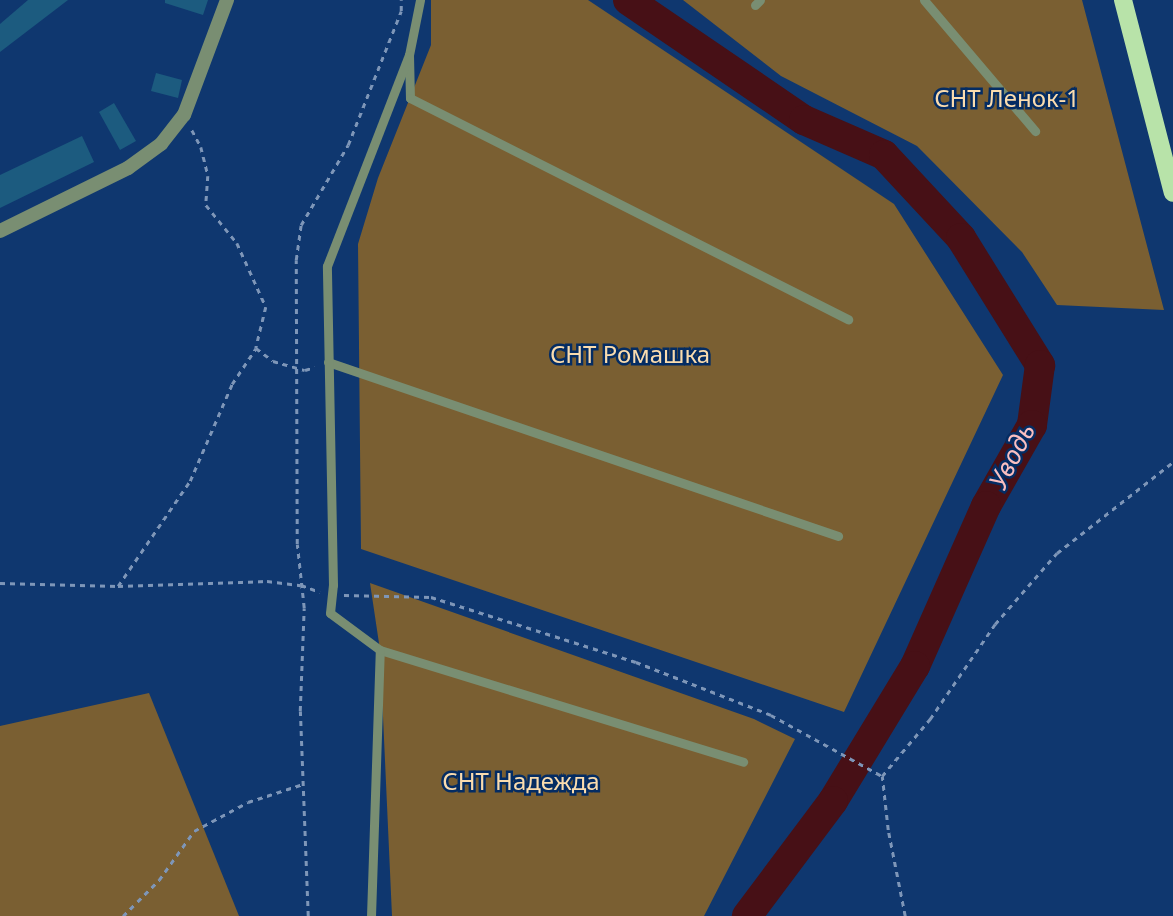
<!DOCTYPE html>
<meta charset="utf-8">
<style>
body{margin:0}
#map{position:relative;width:1173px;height:916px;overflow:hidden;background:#0f376f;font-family:"Noto Sans",sans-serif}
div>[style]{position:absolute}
.green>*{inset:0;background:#7a5f32}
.river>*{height:30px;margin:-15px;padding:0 15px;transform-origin:15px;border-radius:15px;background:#471016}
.building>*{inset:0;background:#1c5b7f}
.path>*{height:2.5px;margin-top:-1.25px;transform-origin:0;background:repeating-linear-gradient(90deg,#7e96b8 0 5px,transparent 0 10px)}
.lane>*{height:9px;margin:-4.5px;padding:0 4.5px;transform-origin:4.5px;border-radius:4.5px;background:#798e72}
.street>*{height:14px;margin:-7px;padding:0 7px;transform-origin:7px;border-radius:7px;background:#798e72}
.primary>*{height:18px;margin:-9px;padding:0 9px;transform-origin:9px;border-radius:9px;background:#b8e3a9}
span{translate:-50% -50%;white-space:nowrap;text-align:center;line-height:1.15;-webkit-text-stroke:5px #042c63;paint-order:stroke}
.park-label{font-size:24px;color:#fadcae}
.water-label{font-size:26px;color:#fabfc0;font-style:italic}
</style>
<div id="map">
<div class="green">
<i style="clip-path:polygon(431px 0,588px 0,894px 204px,1003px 375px,844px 712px,361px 549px,358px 244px,378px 178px,431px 45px)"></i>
<i style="clip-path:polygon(683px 0,1082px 0,1164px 310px,1057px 305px,1022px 252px,917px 146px,781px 76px)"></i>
<i style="clip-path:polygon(370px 583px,754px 719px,795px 739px,704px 916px,392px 916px,380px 650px)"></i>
<i style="clip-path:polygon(149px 693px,239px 916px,0 916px,0 726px)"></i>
</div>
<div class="river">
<i style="left:628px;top:0;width:213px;rotate:34.3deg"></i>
<i style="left:804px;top:120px;width:87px;rotate:23.6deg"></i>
<i style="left:884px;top:155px;width:113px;rotate:47.1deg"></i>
<i style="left:961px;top:238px;width:150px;rotate:58.1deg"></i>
<i style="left:1040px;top:365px;width:61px;rotate:97.6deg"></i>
<i style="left:1032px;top:425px;width:93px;rotate:119.6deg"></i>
<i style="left:986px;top:506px;width:175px;rotate:113.9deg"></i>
<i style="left:915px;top:666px;width:158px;rotate:121.3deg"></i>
<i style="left:833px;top:801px;width:144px;rotate:126.8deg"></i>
</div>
<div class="building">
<i style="clip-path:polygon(28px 0,68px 0,0 52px,0 24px)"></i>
<i style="clip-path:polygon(165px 0,208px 0,203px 15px,165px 3px)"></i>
<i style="clip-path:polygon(156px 73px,182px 80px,178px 98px,151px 91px)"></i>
<i style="clip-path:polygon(114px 103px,136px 141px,120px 150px,99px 112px)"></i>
<i style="clip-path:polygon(82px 136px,94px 162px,0 208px,0 175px)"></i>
</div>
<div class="path">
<i style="left:192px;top:130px;width:19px;rotate:62deg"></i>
<i style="left:201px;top:147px;width:30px;rotate:76deg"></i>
<i style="left:208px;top:176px;width:29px;rotate:94deg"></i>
<i style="left:206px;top:205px;width:49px;rotate:50.8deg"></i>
<i style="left:237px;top:243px;width:70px;rotate:65.6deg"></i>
<i style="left:266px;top:307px;width:42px;rotate:103.7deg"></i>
<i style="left:256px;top:348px;width:21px;rotate:37deg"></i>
<i style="left:273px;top:361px;width:33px;rotate:16deg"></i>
<i style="left:305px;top:370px;width:10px;rotate:-17deg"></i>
<i style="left:0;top:583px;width:118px;rotate:1.5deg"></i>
<i style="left:118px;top:586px;width:127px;rotate:-55.6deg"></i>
<i style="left:190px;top:481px;width:106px;rotate:-66.6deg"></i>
<i style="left:232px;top:384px;width:43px;rotate:-56.3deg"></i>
<i style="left:118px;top:586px;width:149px;rotate:-1.9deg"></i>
<i style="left:267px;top:581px;width:34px;rotate:7deg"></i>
<i style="left:301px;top:585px;width:20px;rotate:20deg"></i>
<i style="left:344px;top:595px;width:87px;rotate:1.3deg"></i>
<i style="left:431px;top:597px;width:215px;rotate:17.6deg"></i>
<i style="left:636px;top:662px;width:145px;rotate:21.4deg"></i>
<i style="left:771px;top:715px;width:127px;rotate:28.8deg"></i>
<i style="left:123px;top:916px;width:51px;rotate:-45deg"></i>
<i style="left:159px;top:880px;width:60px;rotate:-54.5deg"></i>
<i style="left:194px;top:831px;width:61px;rotate:-28.2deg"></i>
<i style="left:248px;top:802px;width:58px;rotate:-18.1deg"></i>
<i style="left:308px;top:916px;width:205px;rotate:-92.2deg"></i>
<i style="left:300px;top:711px;width:103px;rotate:-87.8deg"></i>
<i style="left:304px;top:608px;width:64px;rotate:-96.2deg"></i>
<i style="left:297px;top:544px;width:284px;rotate:-90.2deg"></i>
<i style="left:296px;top:260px;width:35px;rotate:-82deg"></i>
<i style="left:301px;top:225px;width:93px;rotate:-59.6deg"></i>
<i style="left:348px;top:145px;width:144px;rotate:-68.4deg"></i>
<i style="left:401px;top:11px;width:11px;rotate:-90deg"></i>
<i style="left:905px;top:916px;width:88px;rotate:-101.2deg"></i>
<i style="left:888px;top:830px;width:54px;rotate:-96.3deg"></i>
<i style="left:882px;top:776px;width:75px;rotate:-49.9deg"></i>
<i style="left:930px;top:719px;width:115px;rotate:-55.6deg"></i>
<i style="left:995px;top:624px;width:94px;rotate:-48.9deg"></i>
<i style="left:1057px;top:553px;width:147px;rotate:-38.1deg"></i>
</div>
<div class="lane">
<i style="left:420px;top:0;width:56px;rotate:101.3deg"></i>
<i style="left:409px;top:55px;width:43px;rotate:88.7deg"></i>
<i style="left:410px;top:98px;width:491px;rotate:26.8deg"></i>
<i style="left:924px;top:0;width:172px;rotate:49.7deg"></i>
<i style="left:755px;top:5px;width:7px;rotate:-45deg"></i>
<i style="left:328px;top:362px;width:539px;rotate:18.84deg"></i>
<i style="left:380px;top:650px;width:380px;rotate:17.1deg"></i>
<i style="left:371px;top:916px;width:266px;rotate:-88.1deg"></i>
<i style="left:380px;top:650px;width:62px;rotate:-143.5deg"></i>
<i style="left:330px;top:613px;width:28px;rotate:-84deg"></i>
<i style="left:333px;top:585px;width:319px;rotate:-91.1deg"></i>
<i style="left:327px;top:266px;width:226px;rotate:-68.8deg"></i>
</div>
<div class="street">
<i style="left:0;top:231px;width:143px;rotate:-26.2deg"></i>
<i style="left:128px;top:168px;width:41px;rotate:-36deg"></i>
<i style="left:161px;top:144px;width:37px;rotate:-52deg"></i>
<i style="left:184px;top:115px;width:123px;rotate:-69.5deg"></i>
</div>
<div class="primary">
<i style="left:1123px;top:0;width:199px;rotate:75.5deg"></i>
</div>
<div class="park-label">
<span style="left:1007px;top:98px">СНТ Ленок-1</span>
<span style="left:630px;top:354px">СНТ Ромашка</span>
<span style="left:521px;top:781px">СНТ Надежда</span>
</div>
<div class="water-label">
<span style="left:1012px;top:456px;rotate:-63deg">Уводь</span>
</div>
</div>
